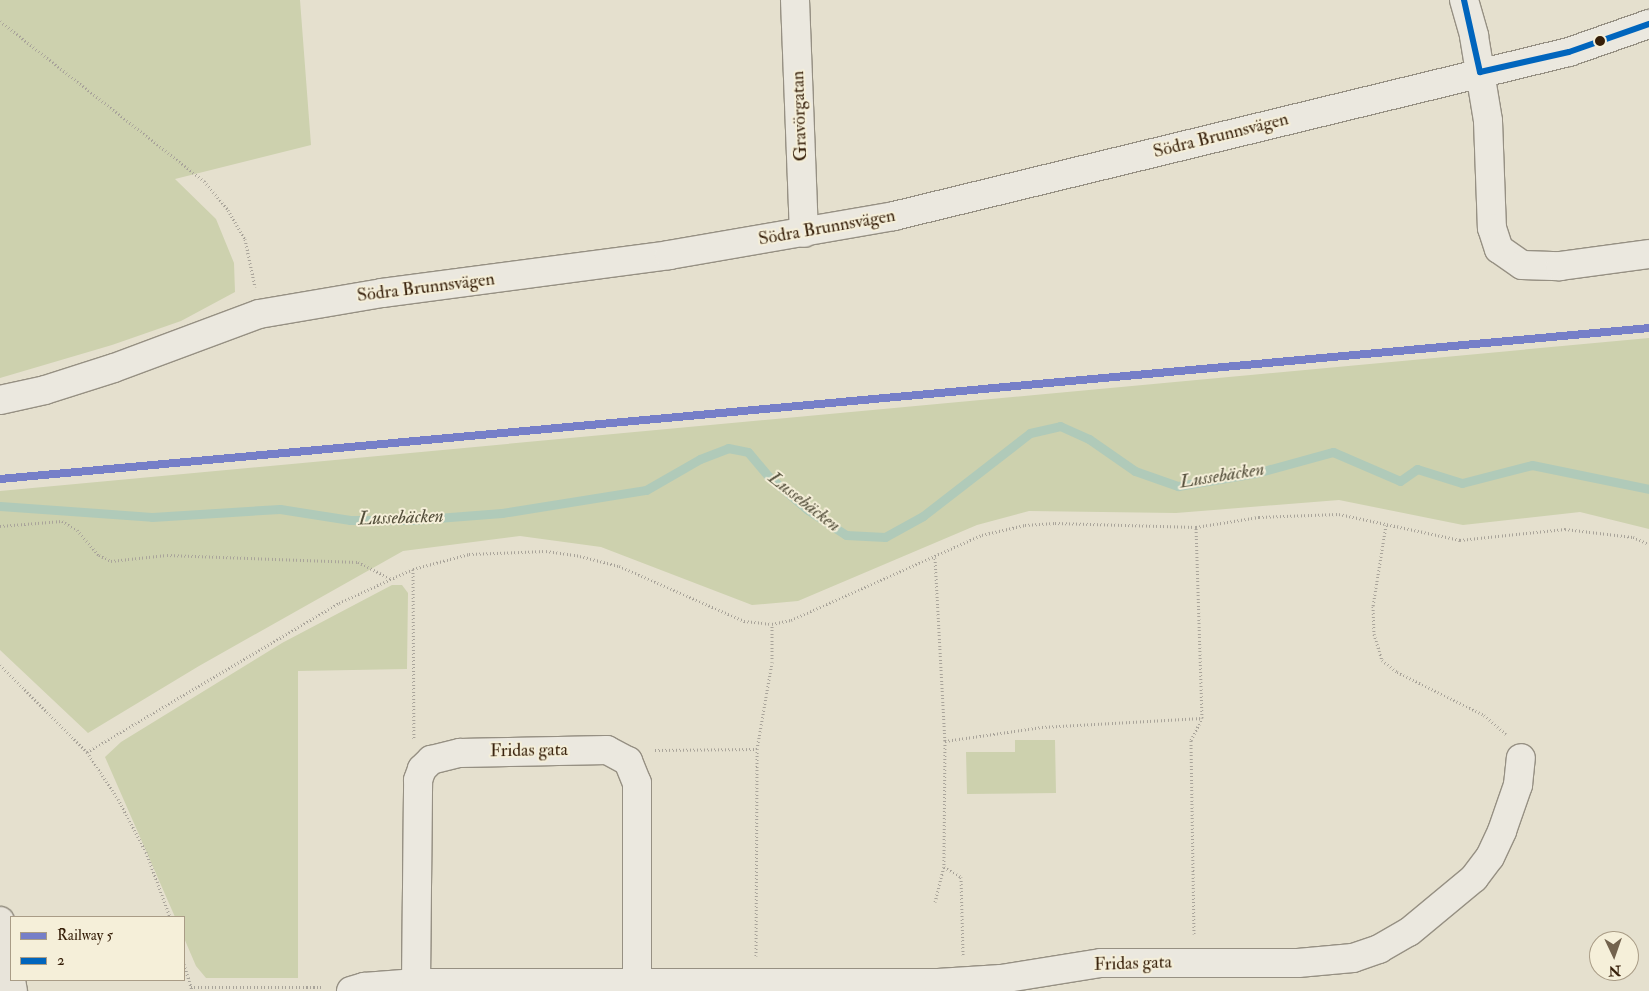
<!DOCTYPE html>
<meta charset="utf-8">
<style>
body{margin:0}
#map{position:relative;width:1649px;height:991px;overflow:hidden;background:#e5e0ce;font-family:"IM FELL Double Pica",serif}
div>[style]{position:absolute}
.green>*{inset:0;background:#cdd1ae}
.stream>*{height:9px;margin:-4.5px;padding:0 4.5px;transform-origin:4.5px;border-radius:4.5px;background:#b0cab9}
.path>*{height:3px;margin-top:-1.5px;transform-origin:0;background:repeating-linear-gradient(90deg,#a9a49a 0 1px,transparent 0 3.5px)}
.roads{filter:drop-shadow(1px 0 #969083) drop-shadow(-1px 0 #969083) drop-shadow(0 1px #969083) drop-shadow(0 -1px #969083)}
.minor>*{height:28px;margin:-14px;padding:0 14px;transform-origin:14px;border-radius:14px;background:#ebe8df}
.major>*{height:28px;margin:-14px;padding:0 14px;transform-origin:14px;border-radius:14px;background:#e8e4da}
.bus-1>*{height:6px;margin:-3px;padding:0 3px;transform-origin:3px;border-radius:3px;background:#0065bd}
.rail-1>*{height:8px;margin:-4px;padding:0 4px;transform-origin:4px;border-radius:4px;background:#767fc8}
.dots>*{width:14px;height:14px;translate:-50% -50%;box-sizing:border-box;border:2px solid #f5efd9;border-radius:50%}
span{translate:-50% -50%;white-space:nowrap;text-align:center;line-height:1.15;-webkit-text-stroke:4px #f5efd9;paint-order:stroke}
.street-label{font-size:18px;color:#361f09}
.water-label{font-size:19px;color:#544f3b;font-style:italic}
.legend{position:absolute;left:10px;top:916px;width:175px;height:65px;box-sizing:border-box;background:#f5efd9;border:1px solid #a99c86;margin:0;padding:6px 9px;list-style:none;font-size:15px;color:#361f09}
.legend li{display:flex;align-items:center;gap:10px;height:25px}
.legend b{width:25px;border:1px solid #a99c86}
.north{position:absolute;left:1589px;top:931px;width:50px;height:50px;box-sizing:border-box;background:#f5efd9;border:1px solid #a99c86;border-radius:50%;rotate:177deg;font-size:14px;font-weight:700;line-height:20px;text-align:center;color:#361f09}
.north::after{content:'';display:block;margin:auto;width:18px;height:22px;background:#73634e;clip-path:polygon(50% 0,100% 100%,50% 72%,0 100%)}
</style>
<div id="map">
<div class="green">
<i style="clip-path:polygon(0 0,300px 0,311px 145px,175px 179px,216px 219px,234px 263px,235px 292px,181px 321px,112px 345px,0 378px)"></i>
<i style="clip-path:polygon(1649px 338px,1649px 529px,1580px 512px,1463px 525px,1339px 500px,1176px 513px,1029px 511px,977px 525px,798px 601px,752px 605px,601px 547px,520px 536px,403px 551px,199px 666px,88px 733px,0 650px,0 491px)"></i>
<i style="clip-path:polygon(392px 585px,402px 585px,408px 593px,407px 669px,298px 671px,298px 978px,206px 978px,196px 966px,184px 938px,184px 917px,175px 917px,105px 757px,121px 742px,282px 643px)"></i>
<i style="clip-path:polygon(1015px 740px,1055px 740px,1056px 793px,967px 794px,966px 752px,1015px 752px)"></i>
</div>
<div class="stream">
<i style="left:0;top:506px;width:152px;rotate:4.1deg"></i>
<i style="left:152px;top:517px;width:128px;rotate:-3.6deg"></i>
<i style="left:280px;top:509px;width:71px;rotate:8.9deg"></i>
<i style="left:350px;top:520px;width:61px"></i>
<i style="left:411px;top:520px;width:91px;rotate:-4.4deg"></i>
<i style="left:502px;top:513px;width:146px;rotate:-9.1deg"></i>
<i style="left:646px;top:490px;width:62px;rotate:-29.9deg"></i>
<i style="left:700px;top:459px;width:30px;rotate:-21deg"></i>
<i style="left:728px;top:448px;width:20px;rotate:11deg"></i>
<i style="left:748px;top:452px;width:31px;rotate:50deg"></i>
<i style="left:768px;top:476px;width:52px;rotate:40.4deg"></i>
<i style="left:808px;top:510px;width:45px;rotate:33.3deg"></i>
<i style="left:846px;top:535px;width:39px;rotate:3deg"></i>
<i style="left:885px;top:537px;width:43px;rotate:-28.9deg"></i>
<i style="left:923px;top:516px;width:135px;rotate:-37.8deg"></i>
<i style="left:1030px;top:433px;width:31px;rotate:-13deg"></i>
<i style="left:1060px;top:426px;width:32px;rotate:24deg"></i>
<i style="left:1089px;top:439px;width:56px;rotate:34.8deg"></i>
<i style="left:1135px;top:471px;width:46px;rotate:19.2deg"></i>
<i style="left:1178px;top:486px;width:79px;rotate:-9.5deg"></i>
<i style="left:1256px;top:473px;width:80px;rotate:-15.3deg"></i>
<i style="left:1333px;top:452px;width:73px;rotate:23.4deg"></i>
<i style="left:1400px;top:481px;width:21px;rotate:-35deg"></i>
<i style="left:1417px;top:469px;width:47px;rotate:17.3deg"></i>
<i style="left:1462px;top:483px;width:72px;rotate:-14.4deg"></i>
<i style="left:1532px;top:465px;width:119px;rotate:11.6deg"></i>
</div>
<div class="path">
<i style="left:0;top:21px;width:259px;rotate:38.1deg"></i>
<i style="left:204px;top:181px;width:38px;rotate:50deg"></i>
<i style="left:228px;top:210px;width:34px;rotate:60deg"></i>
<i style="left:245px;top:239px;width:49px;rotate:78.2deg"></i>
<i style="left:1386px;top:525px;width:82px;rotate:99.1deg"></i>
<i style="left:1373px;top:606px;width:28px;rotate:88deg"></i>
<i style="left:1374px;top:634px;width:27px;rotate:73deg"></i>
<i style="left:1382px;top:660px;width:19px;rotate:39deg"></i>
<i style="left:1397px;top:672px;width:97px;rotate:26.3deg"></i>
<i style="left:1484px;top:715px;width:29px;rotate:41deg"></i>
<i style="left:0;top:526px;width:62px;rotate:-4.6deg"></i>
<i style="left:62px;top:521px;width:17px;rotate:31deg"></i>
<i style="left:77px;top:530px;width:33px;rotate:49deg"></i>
<i style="left:99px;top:555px;width:13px;rotate:27deg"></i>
<i style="left:111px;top:561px;width:56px;rotate:-6.1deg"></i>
<i style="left:167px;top:555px;width:191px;rotate:2.1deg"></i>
<i style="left:358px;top:562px;width:37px;rotate:27deg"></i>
<i style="left:935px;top:558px;width:183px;rotate:86.9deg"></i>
<i style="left:945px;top:741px;width:126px;rotate:90.5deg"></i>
<i style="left:944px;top:867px;width:20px;rotate:30deg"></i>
<i style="left:961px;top:877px;width:78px;rotate:88.5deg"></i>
<i style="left:413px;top:569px;width:170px;rotate:89.7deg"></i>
<i style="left:0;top:665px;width:123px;rotate:45deg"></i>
<i style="left:87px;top:752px;width:56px;rotate:56.6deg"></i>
<i style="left:118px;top:799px;width:60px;rotate:62.2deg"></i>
<i style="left:146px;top:852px;width:69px;rotate:69.7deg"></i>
<i style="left:945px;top:741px;width:98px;rotate:-8.2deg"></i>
<i style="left:1042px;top:727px;width:160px;rotate:-3.2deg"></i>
<i style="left:655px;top:750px;width:102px;rotate:-0.6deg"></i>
<i style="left:87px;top:752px;width:293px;rotate:-30.6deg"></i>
<i style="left:339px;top:603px;width:81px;rotate:-24.7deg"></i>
<i style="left:413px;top:569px;width:58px;rotate:-15deg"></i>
<i style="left:469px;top:554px;width:77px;rotate:-2.2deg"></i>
<i style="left:546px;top:551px;width:34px;rotate:8deg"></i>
<i style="left:580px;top:556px;width:40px;rotate:14.4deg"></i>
<i style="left:619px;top:566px;width:137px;rotate:23.7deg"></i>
<i style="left:744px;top:621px;width:28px;rotate:6deg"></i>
<i style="left:772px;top:624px;width:19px;rotate:-12deg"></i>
<i style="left:791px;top:620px;width:209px;rotate:-24deg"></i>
<i style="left:982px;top:535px;width:44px;rotate:-13.1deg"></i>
<i style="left:1025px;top:525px;width:30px;rotate:-4deg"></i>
<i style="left:1055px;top:523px;width:141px;rotate:1.6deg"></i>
<i style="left:1196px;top:527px;width:64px;rotate:-9deg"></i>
<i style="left:1259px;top:517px;width:80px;rotate:-2.1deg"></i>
<i style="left:1339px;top:514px;width:124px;rotate:12.1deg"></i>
<i style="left:1460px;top:540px;width:106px;rotate:-6deg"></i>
<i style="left:1565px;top:529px;width:68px;rotate:6.7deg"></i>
<i style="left:1633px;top:537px;width:17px;rotate:24deg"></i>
<i style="left:935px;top:902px;width:36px;rotate:-76deg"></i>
<i style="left:1194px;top:934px;width:194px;rotate:-90.9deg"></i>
<i style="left:1191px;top:740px;width:25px;rotate:-63deg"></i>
<i style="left:1202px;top:718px;width:191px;rotate:-91.8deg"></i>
<i style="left:756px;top:956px;width:207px;rotate:-89.7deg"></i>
<i style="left:757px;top:749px;width:88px;rotate:-80.2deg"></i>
<i style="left:772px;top:662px;width:38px;rotate:-90deg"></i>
<i style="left:184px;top:964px;width:28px;rotate:73deg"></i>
<i style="left:191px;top:987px;width:132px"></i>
</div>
<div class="roads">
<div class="minor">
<i style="left:795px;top:0;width:233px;rotate:87.8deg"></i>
<i style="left:1464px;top:0;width:37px;rotate:74deg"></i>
<i style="left:1474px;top:36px;width:86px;rotate:80.6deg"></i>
<i style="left:1488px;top:121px;width:107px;rotate:87.9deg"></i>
<i style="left:1492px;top:228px;width:22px;rotate:72deg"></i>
<i style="left:1499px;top:249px;width:28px;rotate:35deg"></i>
<i style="left:1522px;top:265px;width:38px;rotate:2deg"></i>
<i style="left:1560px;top:266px;width:90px;rotate:-7.7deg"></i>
<i style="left:0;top:400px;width:46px;rotate:-12.5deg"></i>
<i style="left:45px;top:390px;width:72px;rotate:-17.7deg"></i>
<i style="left:114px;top:368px;width:155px;rotate:-20.4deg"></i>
<i style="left:259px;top:314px;width:125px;rotate:-9.7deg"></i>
<i style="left:382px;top:293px;width:290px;rotate:-7.5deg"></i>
<i style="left:669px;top:255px;width:228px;rotate:-9.8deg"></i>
<i style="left:894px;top:216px;width:695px;rotate:-13.66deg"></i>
<i style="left:1569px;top:52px;width:85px;rotate:-19.3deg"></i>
<i style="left:416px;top:983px;width:203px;rotate:-89.4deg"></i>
<i style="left:418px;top:780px;width:12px;rotate:-70deg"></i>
<i style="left:422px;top:769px;width:13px;rotate:-45deg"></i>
<i style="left:431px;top:760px;width:30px;rotate:-14deg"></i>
<i style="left:460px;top:753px;width:147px;rotate:-1.2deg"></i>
<i style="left:607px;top:750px;width:24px;rotate:28deg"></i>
<i style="left:628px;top:761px;width:24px;rotate:68deg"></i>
<i style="left:637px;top:783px;width:200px;rotate:90deg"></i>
<i style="left:351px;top:991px;width:14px;rotate:-17deg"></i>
<i style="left:364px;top:987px;width:52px;rotate:-4.4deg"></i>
<i style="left:416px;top:983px;width:522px"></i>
<i style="left:938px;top:983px;width:63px;rotate:-3.6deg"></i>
<i style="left:1001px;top:979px;width:101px;rotate:-9.1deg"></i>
<i style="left:1101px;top:963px;width:197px"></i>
<i style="left:1298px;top:963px;width:55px;rotate:-5.2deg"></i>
<i style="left:1353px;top:958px;width:28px;rotate:-19deg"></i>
<i style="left:1379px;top:949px;width:34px;rotate:-30deg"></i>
<i style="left:1409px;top:932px;width:85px;rotate:-39.7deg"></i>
<i style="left:1474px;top:878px;width:26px;rotate:-53deg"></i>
<i style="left:1490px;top:857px;width:29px;rotate:-65deg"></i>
<i style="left:1502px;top:831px;width:49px;rotate:-70.8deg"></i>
<i style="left:1518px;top:785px;width:27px;rotate:-84deg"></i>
</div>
<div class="major">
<i style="left:0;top:921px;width:71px;rotate:79.5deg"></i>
</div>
</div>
<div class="bus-1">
<i style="left:1464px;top:0;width:74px;rotate:77.5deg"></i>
<i style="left:1480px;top:72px;width:91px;rotate:-12.7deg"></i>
<i style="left:1569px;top:52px;width:85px;rotate:-19.3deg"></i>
</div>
<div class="rail-1">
<i style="left:0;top:479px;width:1656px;rotate:-5.23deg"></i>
</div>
<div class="dots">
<i style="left:1600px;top:41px;background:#361f09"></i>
</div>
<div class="street-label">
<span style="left:800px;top:116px;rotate:-92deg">Gravörgatan</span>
<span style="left:1221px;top:136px;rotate:-14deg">Södra Brunnsvägen</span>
<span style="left:827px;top:228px;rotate:-10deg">Södra Brunnsvägen</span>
<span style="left:426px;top:288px;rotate:-7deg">Södra Brunnsvägen</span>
<span style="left:529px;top:751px;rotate:-1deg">Fridas gata</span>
<span style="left:1133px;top:964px;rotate:-2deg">Fridas gata</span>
</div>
<div class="water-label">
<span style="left:1222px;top:476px;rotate:-9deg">Lussebäcken</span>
<span style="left:804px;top:502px;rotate:38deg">Lussebäcken</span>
<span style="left:401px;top:518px;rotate:-2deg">Lussebäcken</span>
</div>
<ul class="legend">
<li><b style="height:6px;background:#767fc8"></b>Railway 5</li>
<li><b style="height:6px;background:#0065bd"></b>2</li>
</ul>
<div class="north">N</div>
</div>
